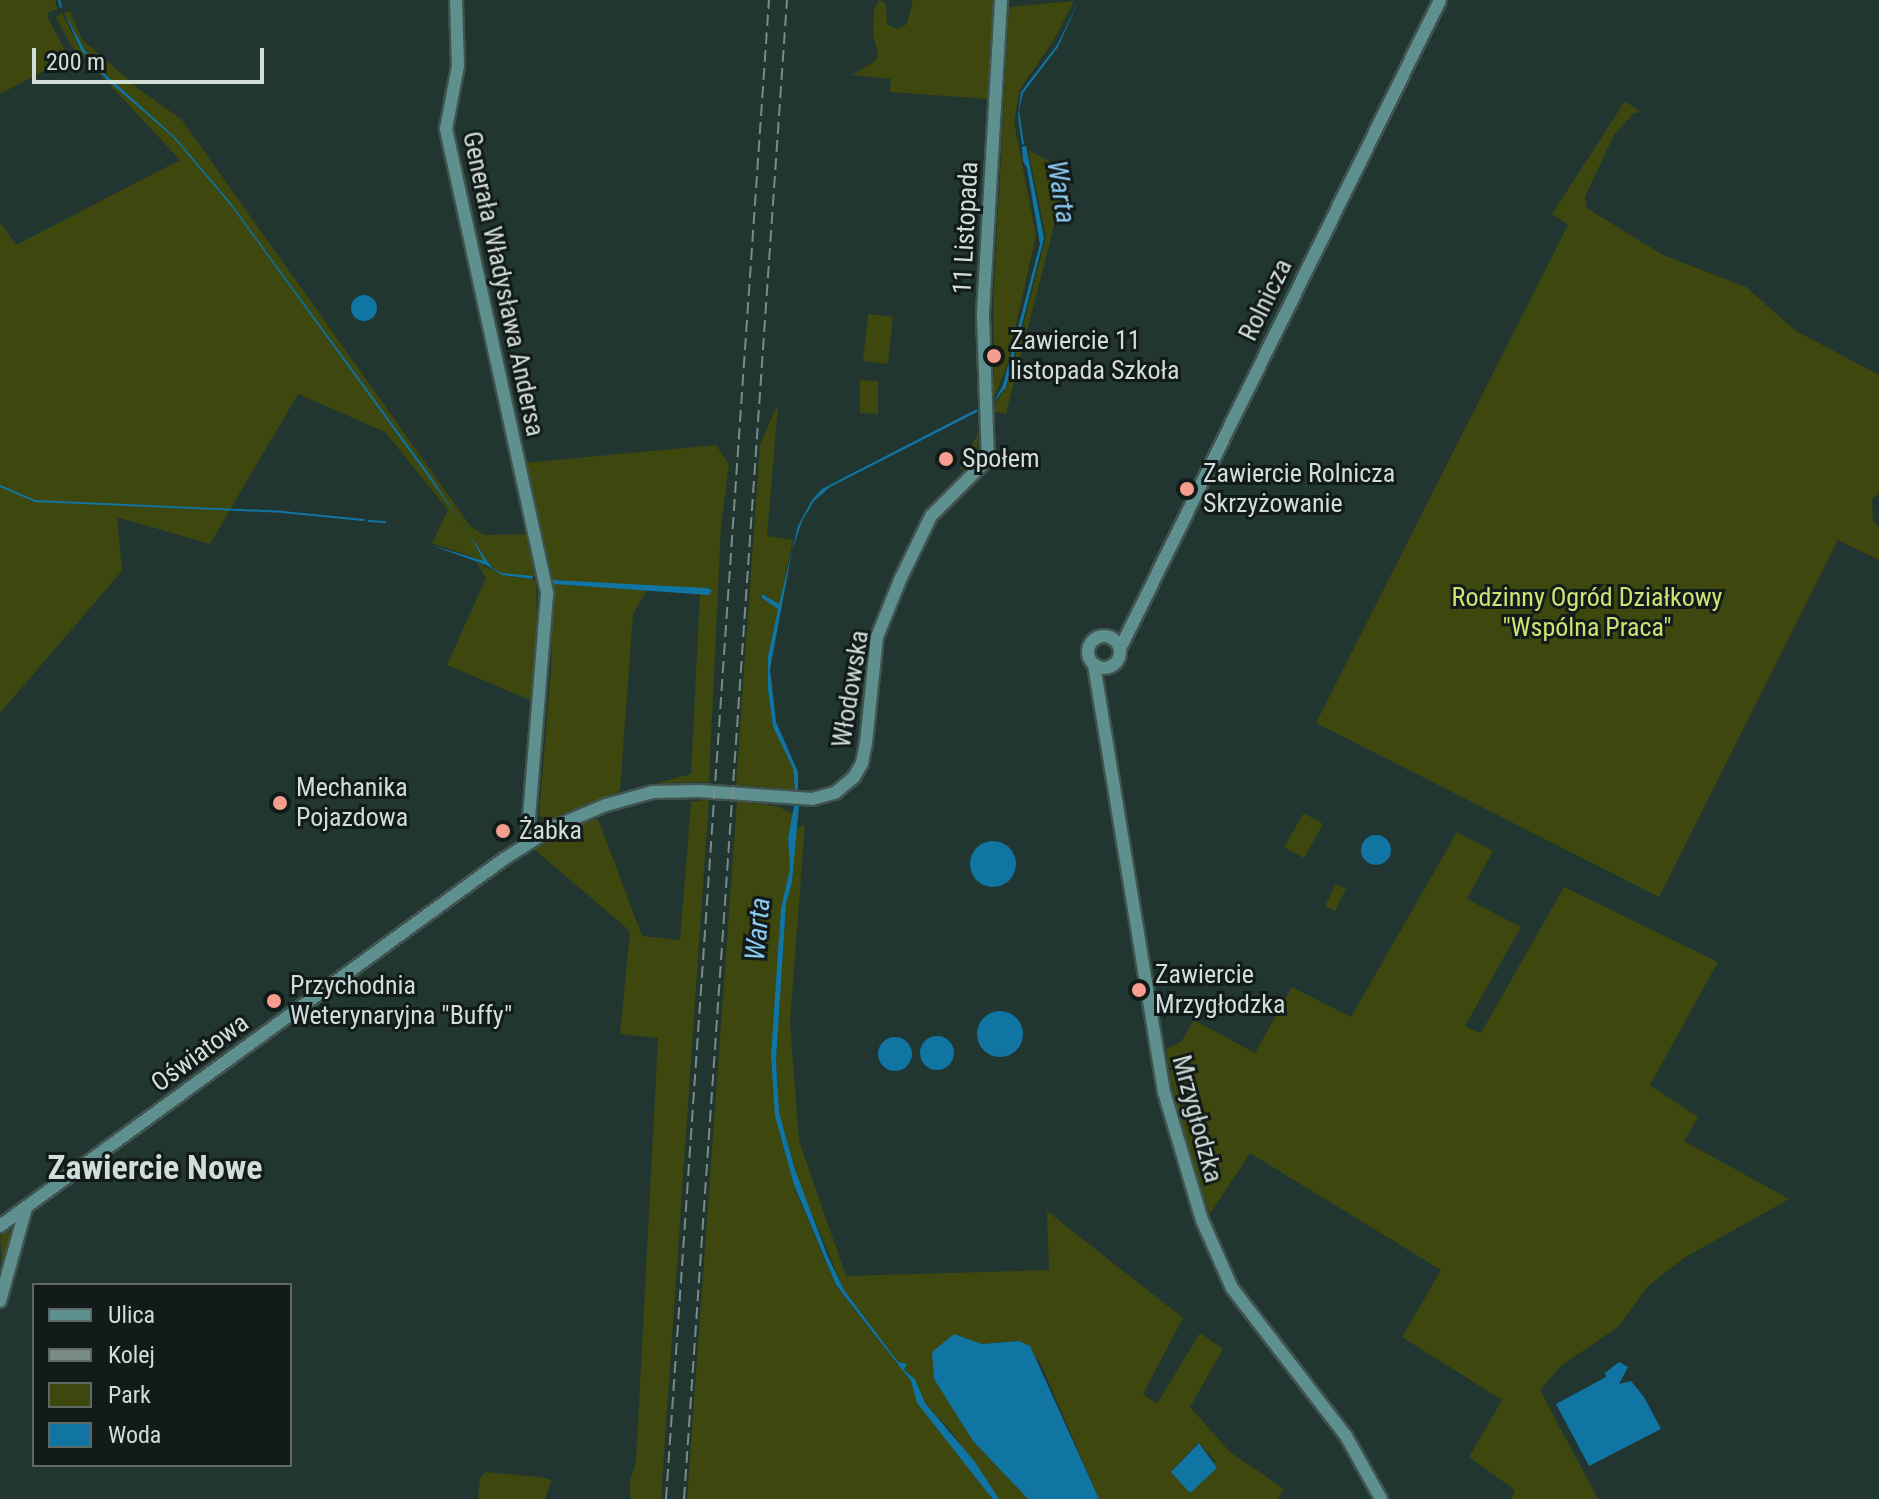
<!DOCTYPE html>
<meta charset="utf-8">
<style>
body{margin:0}
#map{position:relative;width:1879px;height:1499px;overflow:hidden;background:#213631;font-family:"Roboto Condensed",sans-serif}
div>[style]{position:absolute}
.green>*{inset:0;background:#3d470e}
.water>*{inset:0;background:#1175a4}
.round{border-radius:50%}
.stream>*{height:2px;margin:-1px;padding:0 1px;transform-origin:1px;border-radius:1px;background:#1175a4}
.roads{filter:drop-shadow(2px 0 #40534f) drop-shadow(-2px 0 #40534f) drop-shadow(0 2px #40534f) drop-shadow(0 -2px #40534f)}
.secondary>*{height:12px;margin:-6px;padding:0 6px;transform-origin:6px;border-radius:6px;background:#5f9090}
.secondary>.ring{margin:-6px;padding:0;box-sizing:content-box;background:none;border:12px solid #5f9090;border-radius:50%}
.rail>*{height:2px;margin-top:-1px;transform-origin:0;background:repeating-linear-gradient(90deg,#7a8b87 0 12px,transparent 0 18px)}
.dots>*{width:22px;height:22px;translate:-50% -50%;box-sizing:border-box;border:4px solid #121b19;border-radius:50%}
span{translate:-50% -50%;white-space:nowrap;text-align:center;line-height:1.15;-webkit-text-stroke:6px #121b19;paint-order:stroke}
.street-label{font-size:26px;color:#d0ddd9}
.poi-label{font-size:26px;color:#d0ddd9}
.left{translate:0 -50%;text-align:left}
.park-label{font-size:26px;color:#cde473}
.water-label{font-size:28px;color:#8bc9f1;font-style:italic}
.district-label{font-size:34px;color:#d0ddd9;font-weight:700}
.legend{position:absolute;left:32px;top:1283px;width:260px;height:184px;box-sizing:border-box;background:#121b19;border:2px solid #5e6966;margin:0;padding:10px 14px;list-style:none;font-size:24px;color:#d0ddd9}
.legend li{display:flex;align-items:center;gap:16px;height:40px}
.legend b{width:40px;border:2px solid #5e6966}
.scale{position:absolute;left:32px;top:48px;width:232px;height:36px;box-sizing:border-box;border:4px solid #d0ddd9;border-top:0;padding-left:10px;font-size:24px;line-height:28px;white-space:nowrap;color:#d0ddd9;-webkit-text-stroke:6px #121b19;paint-order:stroke}
</style>
<div id="map">
<div class="green">
<i style="clip-path:polygon(0 0,55px 0,57px 9px,48px 13px,48px 18px,69px 58px,0 94px)"></i>
<i style="clip-path:polygon(879px 0,886px 4px,887px 24px,897px 29px,907px 24px,913px 0,994px 0,988px 99px,890px 92px,891px 79px,852px 75px,875px 61px,878px 54px,873px 35px,874px 10px)"></i>
<i style="clip-path:polygon(1074px 1px,1054px 40px,1020px 89px,1014px 122px,1036px 235px,1007px 366px,994px 398px,993px 305px,1009px 7px)"></i>
<i style="clip-path:polygon(70px 11px,82px 39px,139px 89px,182px 120px,471px 527px,484px 535px,526px 534px,536px 577px,502px 573px,492px 568px,429px 474px,230px 202px,175px 137px,122px 92px,84px 49px,64px 12px)"></i>
<i style="clip-path:polygon(62px 13px,81px 50px,106px 79px,173px 137px,232px 207px,467px 530px,484px 561px,432px 543px,448px 510px,385px 432px,298px 394px,210px 544px,117px 517px,122px 571px,0 713px,0 222px,16px 245px,180px 160px,80px 53px,76px 54px,56px 18px)"></i>
<i style="clip-path:polygon(1625px 101px,1641px 112px,1634px 113px,1614px 135px,1585px 197px,1587px 208px,1663px 255px,1746px 287px,1796px 331px,1879px 375px,1879px 493px,1872px 499px,1873px 520px,1879px 528px,1879px 560px,1838px 540px,1659px 897px,1316px 723px,1568px 225px,1552px 214px)"></i>
<i style="clip-path:polygon(1028px 150px,1068px 171px,1006px 414px,995px 412px,995px 403px,1007px 386px,1046px 237px)"></i>
<i style="clip-path:polygon(868px 314px,893px 317px,888px 364px,863px 361px)"></i>
<i style="clip-path:polygon(860px 380px,878px 381px,878px 414px,860px 413px)"></i>
<i style="clip-path:polygon(778px 404px,767px 536px,793px 540px,779px 605px,763px 594px,762px 598px,778px 609px,768px 656px,768px 690px,773px 727px,793px 768px,795px 790px,736px 785px,760px 444px)"></i>
<i style="clip-path:polygon(979px 431px,976px 458px,966px 471px,960px 469px)"></i>
<i style="clip-path:polygon(716px 445px,729px 464px,721px 526px,709px 782px,657px 783px,691px 774px,700px 593px,710px 595px,703px 589px,553px 580px,523px 463px)"></i>
<i style="clip-path:polygon(476px 562px,502px 575px,536px 580px,537px 621px,530px 700px,447px 665px,486px 578px)"></i>
<i style="clip-path:polygon(553px 584px,647px 590px,633px 614px,620px 791px,546px 822px,539px 814px,551px 669px)"></i>
<i style="clip-path:polygon(709px 799px,661px 1499px,630px 1499px,630px 1481px,636px 1462px,658px 1038px,620px 1034px,630px 931px,534px 849px,583px 822px,598px 819px,642px 936px,680px 940px,691px 802px)"></i>
<i style="clip-path:polygon(737px 801px,777px 806px,793px 814px,788px 838px,790px 869px,781px 908px,771px 1064px,779px 1132px,796px 1192px,836px 1286px,911px 1381px,917px 1403px,993px 1499px,687px 1499px)"></i>
<i style="clip-path:polygon(1304px 813px,1323px 824px,1304px 858px,1284px 847px)"></i>
<i style="clip-path:polygon(evenodd,805px 824px,790px 1022px,799px 1141px,846px 1276px,1049px 1270px,1047px 1211px,1183px 1318px,1143px 1394px,1157px 1404px,1200px 1333px,1223px 1349px,1190px 1407px,1230px 1452px,1284px 1489px,1278px 1499px,1099px 1499px,1040px 1362px,1019px 1341px,982px 1344px,954px 1334px,934px 1379px,973px 1441px,1028px 1499px,999px 1499px,951px 1431px,925px 1403px,915px 1379px,904px 1370px,907px 1364px,898px 1362px,844px 1290px,799px 1183px,779px 1112px,776px 1060px,786px 904px,792px 882px,794px 837px,795px 830px,805px 824px,1199px 1443px,1216px 1462px,1171px 1472px,1194px 1447px,1199px 1443px)"></i>
<i style="clip-path:polygon(1457px 832px,1493px 851px,1467px 899px,1521px 927px,1465px 1026px,1481px 1033px,1564px 887px,1718px 962px,1650px 1085px,1698px 1117px,1684px 1141px,1789px 1199px,1684px 1258px,1647px 1287px,1618px 1327px,1561px 1366px,1540px 1390px,1598px 1499px,1511px 1499px,1515px 1490px,1469px 1457px,1502px 1400px,1402px 1337px,1441px 1270px,1250px 1153px,1210px 1214px,1178px 1122px,1166px 1049px,1181px 1042px,1194px 1020px,1255px 1053px,1292px 987px,1351px 1017px)"></i>
<i style="clip-path:polygon(1336px 884px,1346px 889px,1335px 911px,1325px 906px)"></i>
<i style="clip-path:polygon(7px 1229px,14px 1234px,2px 1265px,0 1232px)"></i>
<i style="clip-path:polygon(485px 1472px,540px 1477px,552px 1480px,545px 1499px,478px 1499px,480px 1479px)"></i>
</div>
<div class="water">
<i style="clip-path:polygon(1079px 0,1058px 47px,1023px 93px,1019px 111px,1024px 144px,1022px 145px,1018px 116px,1021px 92px,1057px 45px)"></i>
<i style="clip-path:polygon(64px 12px,84px 49px,106px 75px,175px 137px,230px 202px,429px 474px,492px 568px,502px 573px,533px 576px,532px 579px,502px 575px,486px 565px,431px 545px,484px 561px,467px 530px,232px 207px,173px 137px,106px 79px,81px 50px)"></i>
<i style="clip-path:polygon(1026px 146px,1044px 238px,1006px 387px,993px 403px,1003px 385px,1040px 244px,1027px 168px,1023px 161px,1022px 147px)"></i>
<i class="round" style="left:351px;top:295px;width:26px;height:26px"></i>
<i style="clip-path:polygon(977px 409px,977px 412px,830px 487px,814px 501px,802px 521px,792px 551px,770px 669px,776px 722px,798px 772px,798px 791px,795px 790px,793px 768px,773px 727px,768px 690px,768px 656px,778px 609px,762px 598px,762px 594px,779px 604px,798px 526px,812px 500px,822px 489px)"></i>
<i style="clip-path:polygon(553px 580px,707px 588px,712px 590px,709px 595px,553px 584px)"></i>
<i style="clip-path:polygon(794px 806px,799px 806px,792px 882px,786px 904px,776px 1061px,779px 1112px,795px 1170px,828px 1257px,844px 1290px,898px 1362px,907px 1364px,904px 1370px,915px 1379px,925px 1403px,975px 1462px,999px 1499px,993px 1499px,987px 1492px,917px 1403px,911px 1381px,836px 1285px,794px 1185px,775px 1116px,771px 1056px,781px 908px,790px 869px,788px 838px)"></i>
<i class="round" style="left:1361px;top:835px;width:30px;height:30px"></i>
<i class="round" style="left:970px;top:841px;width:46px;height:46px"></i>
<i class="round" style="left:977px;top:1011px;width:46px;height:46px"></i>
<i class="round" style="left:920px;top:1036px;width:34px;height:34px"></i>
<i class="round" style="left:878px;top:1037px;width:34px;height:34px"></i>
<i style="clip-path:polygon(954px 1334px,982px 1344px,1019px 1341px,1030px 1346px,1099px 1499px,1028px 1499px,973px 1441px,934px 1379px,932px 1352px)"></i>
<i style="clip-path:polygon(1619px 1362px,1628px 1367px,1619px 1384px,1631px 1381px,1644px 1397px,1661px 1429px,1589px 1466px,1556px 1404px,1606px 1377px,1605px 1373px)"></i>
<i style="clip-path:polygon(1199px 1443px,1217px 1468px,1190px 1493px,1171px 1472px)"></i>
</div>
<div class="stream">
<i style="left:59px;top:0;width:7px;rotate:74deg"></i>
<i style="left:0;top:486px;width:38px;rotate:23deg"></i>
<i style="left:35px;top:501px;width:247px;rotate:2.5deg"></i>
<i style="left:282px;top:512px;width:82px;rotate:5.6deg"></i>
<i style="left:369px;top:521px;width:16px;rotate:4deg"></i>
</div>
<div class="roads">
<div class="secondary">
<i style="left:456px;top:0;width:66px;rotate:88.3deg"></i>
<i style="left:458px;top:66px;width:64px;rotate:100.8deg"></i>
<i style="left:446px;top:129px;width:476px;rotate:77.7deg"></i>
<i style="left:547px;top:594px;width:250px;rotate:94.6deg"></i>
<i class="ring" style="left:1088px;top:636px;width:20px;height:20px"></i>
<i style="left:1120px;top:649px;width:724px;rotate:-63.75deg"></i>
<i style="left:1094px;top:665px;width:433px;rotate:80.7deg"></i>
<i style="left:1164px;top:1092px;width:134px;rotate:73.5deg"></i>
<i style="left:1202px;top:1220px;width:74px;rotate:66.2deg"></i>
<i style="left:1232px;top:1288px;width:187px;rotate:52.4deg"></i>
<i style="left:1346px;top:1436px;width:72px;rotate:60.9deg"></i>
<i style="left:0;top:1226px;width:623px;rotate:-36.06deg"></i>
<i style="left:504px;top:859px;width:62px;rotate:-32.4deg"></i>
<i style="left:556px;top:826px;width:54px;rotate:-22.8deg"></i>
<i style="left:606px;top:805px;width:49px;rotate:-15.5deg"></i>
<i style="left:653px;top:792px;width:46px;rotate:-1.2deg"></i>
<i style="left:699px;top:791px;width:113px;rotate:4deg"></i>
<i style="left:812px;top:799px;width:24px;rotate:-15deg"></i>
<i style="left:835px;top:793px;width:25px;rotate:-40deg"></i>
<i style="left:854px;top:777px;width:16px;rotate:-60deg"></i>
<i style="left:862px;top:763px;width:20px;rotate:-79deg"></i>
<i style="left:866px;top:743px;width:107px;rotate:-84.1deg"></i>
<i style="left:877px;top:637px;width:61px;rotate:-68deg"></i>
<i style="left:900px;top:580px;width:71px;rotate:-64.2deg"></i>
<i style="left:931px;top:516px;width:81px;rotate:-45deg"></i>
<i style="left:988px;top:459px;width:146px;rotate:-92deg"></i>
<i style="left:983px;top:313px;width:314px;rotate:-86.7deg"></i>
<i style="left:0;top:1301px;width:97px;rotate:-74.4deg"></i>
</div>
</div>
<div class="rail">
<i style="left:666px;top:1499px;width:1503px;rotate:-86.07deg"></i>
<i style="left:684px;top:1499px;width:1503px;rotate:-86.07deg"></i>
</div>
<div class="dots">
<i style="left:994px;top:356px;background:#f59d8e"></i>
<i style="left:946px;top:459px;background:#f59d8e"></i>
<i style="left:1187px;top:489px;background:#f59d8e"></i>
<i style="left:280px;top:803px;background:#f59d8e"></i>
<i style="left:503px;top:831px;background:#f59d8e"></i>
<i style="left:1139px;top:990px;background:#f59d8e"></i>
<i style="left:274px;top:1001px;background:#f59d8e"></i>
</div>
<div class="street-label">
<span style="left:966px;top:228px;rotate:-87deg">11 Listopada</span>
<span style="left:503px;top:284px;rotate:78deg">Generała Władysława Andersa</span>
<span style="left:1266px;top:300px;rotate:-64deg">Rolnicza</span>
<span style="left:851px;top:689px;rotate:-81deg">Włodowska</span>
<span style="left:200px;top:1053px;rotate:-36deg">Oświatowa</span>
<span style="left:1197px;top:1119px;rotate:75deg">Mrzygłodzka</span>
</div>
<div class="poi-label">
<span class="left" style="left:1010px;top:356px">Zawiercie 11<br>listopada Szkoła</span>
<span class="left" style="left:962px;top:459px">Społem</span>
<span class="left" style="left:1203px;top:489px">Zawiercie Rolnicza<br>Skrzyżowanie</span>
<span class="left" style="left:296px;top:803px">Mechanika<br>Pojazdowa</span>
<span class="left" style="left:519px;top:831px">Żabka</span>
<span class="left" style="left:1155px;top:990px">Zawiercie<br>Mrzygłodzka</span>
<span class="left" style="left:290px;top:1001px">Przychodnia<br>Weterynaryjna "Buffy"</span>
</div>
<div class="park-label">
<span style="left:1587px;top:613px">Rodzinny Ogród Działkowy<br>"Wspólna Praca"</span>
</div>
<div class="water-label">
<span style="left:1061px;top:192px;rotate:81deg">Warta</span>
<span style="left:758px;top:929px;rotate:-85deg">Warta</span>
</div>
<div class="district-label">
<span style="left:155px;top:1168px">Zawiercie Nowe</span>
</div>
<ul class="legend">
<li><b style="height:10px;background:#5f9090"></b>Ulica</li>
<li><b style="height:10px;background:#7a8b87"></b>Kolej</li>
<li><b style="height:22px;background:#3d470e"></b>Park</li>
<li><b style="height:22px;background:#1175a4"></b>Woda</li>
</ul>
<div class="scale">200 m</div>
</div>
